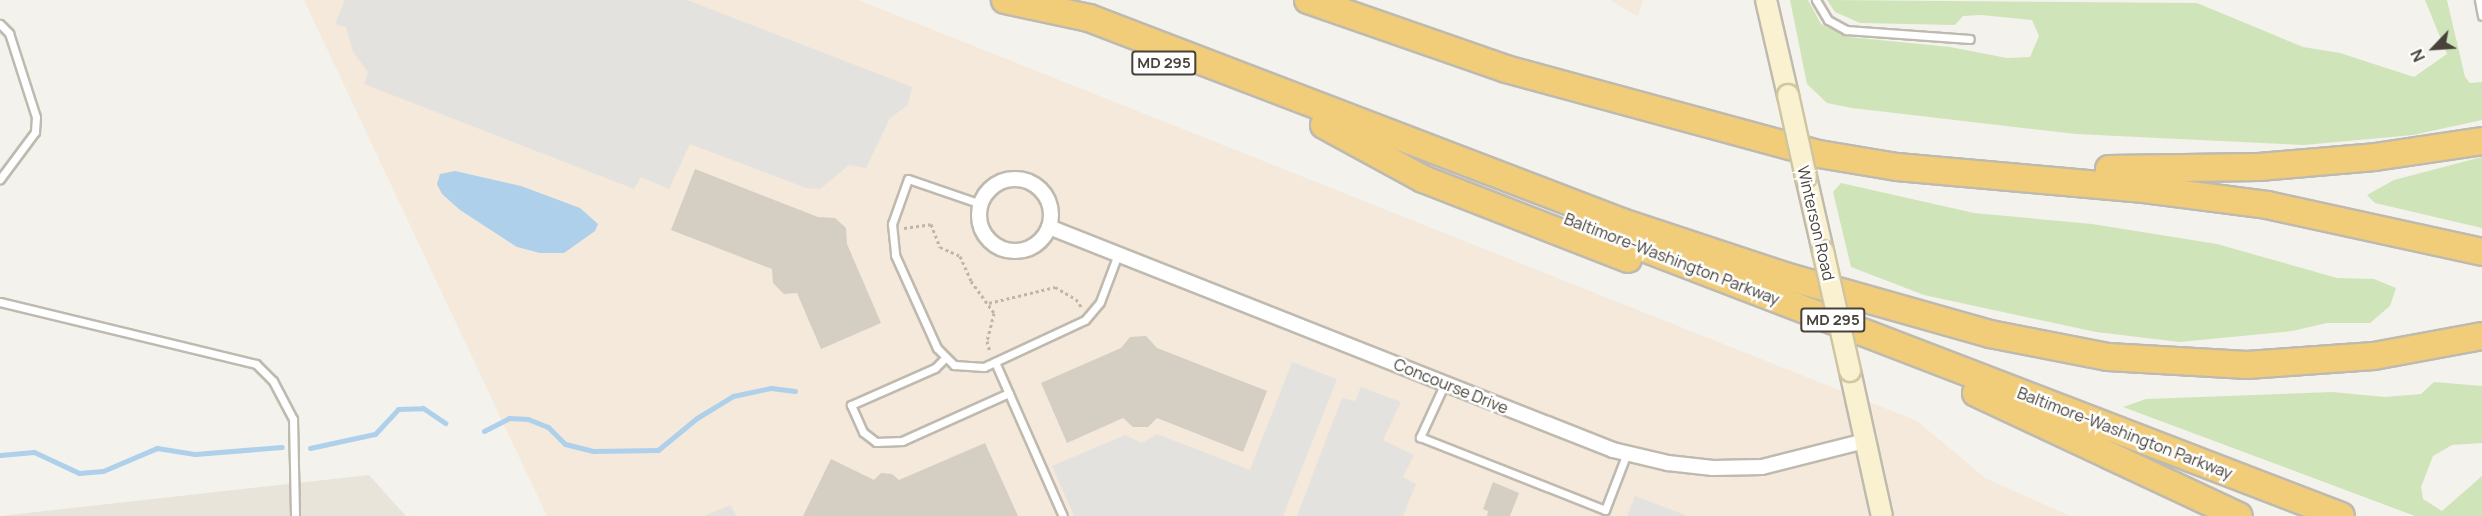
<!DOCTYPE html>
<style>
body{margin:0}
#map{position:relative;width:2482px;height:516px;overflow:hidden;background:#f4f2ec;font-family:Manrope,sans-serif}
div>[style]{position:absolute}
.residential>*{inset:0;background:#e8e4da}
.commercial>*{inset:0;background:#f4e9da}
.green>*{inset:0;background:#cfe4b9}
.parking>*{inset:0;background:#e4e2df}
.water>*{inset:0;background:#afd0eb}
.stream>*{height:5px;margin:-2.5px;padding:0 2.5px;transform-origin:2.5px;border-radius:2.5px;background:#afd0eb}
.building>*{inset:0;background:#d5cec2}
.path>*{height:3px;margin-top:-1.5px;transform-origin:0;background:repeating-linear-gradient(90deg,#c0b6a1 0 3px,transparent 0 6px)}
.roads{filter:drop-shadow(2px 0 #bfbaaf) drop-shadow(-2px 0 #bfbaaf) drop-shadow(0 2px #bfbaaf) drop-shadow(0 -2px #bfbaaf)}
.lane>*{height:7px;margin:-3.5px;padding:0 3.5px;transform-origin:3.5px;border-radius:3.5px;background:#fff}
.street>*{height:14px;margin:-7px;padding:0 7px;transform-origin:7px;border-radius:7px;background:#fff}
.street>.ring{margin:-7px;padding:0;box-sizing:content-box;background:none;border:14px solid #fff;border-radius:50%}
.secondary>*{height:20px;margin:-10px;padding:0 10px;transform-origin:10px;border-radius:10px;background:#faf1d0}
.highway>*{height:26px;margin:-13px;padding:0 13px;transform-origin:13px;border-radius:13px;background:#f1cd7a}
.bridges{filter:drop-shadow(2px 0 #cfc5a0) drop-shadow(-2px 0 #cfc5a0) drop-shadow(0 2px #cfc5a0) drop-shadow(0 -2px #cfc5a0)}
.secondary-bridge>*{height:20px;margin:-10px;padding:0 10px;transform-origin:10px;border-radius:10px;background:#faf1d0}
span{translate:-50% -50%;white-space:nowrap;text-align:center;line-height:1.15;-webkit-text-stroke:5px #fff;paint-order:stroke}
.shield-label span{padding:2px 4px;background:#fff;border:2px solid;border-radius:4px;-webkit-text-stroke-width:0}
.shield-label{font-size:15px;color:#48433a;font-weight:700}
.street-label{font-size:16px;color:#48433a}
.north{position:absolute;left:2404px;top:18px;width:60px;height:60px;-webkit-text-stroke:4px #fff;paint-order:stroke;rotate:245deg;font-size:16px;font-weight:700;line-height:24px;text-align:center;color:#48433a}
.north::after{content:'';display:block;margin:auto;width:21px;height:27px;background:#48433a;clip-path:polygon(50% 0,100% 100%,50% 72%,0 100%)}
</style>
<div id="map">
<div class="residential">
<i style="clip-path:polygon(369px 475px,406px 516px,0 516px)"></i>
</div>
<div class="commercial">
<i style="clip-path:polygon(304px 0,858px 0,1917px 421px,1985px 478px,2070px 516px,547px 516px)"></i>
<i style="clip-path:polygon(1610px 0,1643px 0,1638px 17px)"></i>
</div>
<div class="green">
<i style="clip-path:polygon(1790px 0,1808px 0,1821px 24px,1849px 37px,1950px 47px,2007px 58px,2030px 57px,2039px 36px,2032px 20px,1981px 15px,1963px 16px,1955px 25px,1860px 23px,1835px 12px,1827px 0,2197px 3px,2303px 47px,2340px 53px,2414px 77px,2447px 54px,2425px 0,2447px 0,2465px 77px,2470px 83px,2482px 82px,2482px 120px,2413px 135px,2304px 145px,2076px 134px,1852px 108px,1827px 103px,1807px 84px)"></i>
<i style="clip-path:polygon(2482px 157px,2482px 228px,2375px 203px,2367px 195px,2394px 180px)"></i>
<i style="clip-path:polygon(1841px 183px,1974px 213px,2092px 224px,2217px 244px,2337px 278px,2374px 279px,2396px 288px,2390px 306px,2370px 323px,2327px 323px,2292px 331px,2180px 342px,2096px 332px,1924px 295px,1851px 267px,1833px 192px)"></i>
<i style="clip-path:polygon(2434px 382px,2482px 386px,2482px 443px,2452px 445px,2433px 456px,2421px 487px,2423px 499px,2442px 511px,2482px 476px,2482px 516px,2415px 516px,2123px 407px,2146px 399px,2332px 392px,2385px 397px,2421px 394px)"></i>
</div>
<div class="parking">
<i style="clip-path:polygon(345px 0,687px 0,912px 87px,908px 105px,890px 118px,866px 168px,849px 165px,820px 189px,806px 188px,690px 144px,669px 189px,641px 177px,634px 189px,364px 84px,368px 72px,353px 52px,346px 27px,335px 24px)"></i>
<i style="clip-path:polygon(1292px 362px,1337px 379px,1283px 516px,1074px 516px,1052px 466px,1125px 435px,1142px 443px,1157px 434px,1250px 470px)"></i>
<i style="clip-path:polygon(1361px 387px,1401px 402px,1383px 440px,1414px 455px,1403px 477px,1416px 484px,1403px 516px,1297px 516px,1342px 398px,1355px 401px)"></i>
<i style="clip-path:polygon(1635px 496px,1688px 516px,1627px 516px)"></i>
<i style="clip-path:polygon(730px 505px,737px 516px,704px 516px)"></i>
</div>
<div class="water">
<i style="clip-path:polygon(455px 171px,521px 186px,580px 208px,598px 224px,595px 231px,564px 253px,540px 253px,517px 247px,460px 210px,442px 194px,437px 184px,440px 174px)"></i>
</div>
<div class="stream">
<i style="left:484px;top:431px;width:28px;rotate:-27deg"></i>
<i style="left:509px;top:418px;width:19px;rotate:3deg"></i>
<i style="left:528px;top:419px;width:22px;rotate:22deg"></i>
<i style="left:548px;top:427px;width:24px;rotate:45deg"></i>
<i style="left:565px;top:444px;width:29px;rotate:14deg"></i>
<i style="left:593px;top:451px;width:65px;rotate:-0.9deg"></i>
<i style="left:658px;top:450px;width:50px;rotate:-39.4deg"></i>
<i style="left:697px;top:418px;width:42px;rotate:-31.4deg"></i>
<i style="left:733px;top:396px;width:39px;rotate:-12deg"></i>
<i style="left:771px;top:388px;width:24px;rotate:7deg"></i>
<i style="left:310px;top:448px;width:66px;rotate:-12.2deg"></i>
<i style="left:375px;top:434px;width:34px;rotate:-47deg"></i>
<i style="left:398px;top:409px;width:25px;rotate:-2deg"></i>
<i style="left:423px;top:408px;width:27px;rotate:34deg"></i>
<i style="left:0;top:455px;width:34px;rotate:-5deg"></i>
<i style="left:34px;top:452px;width:50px;rotate:25deg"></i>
<i style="left:79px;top:473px;width:24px;rotate:-5deg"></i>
<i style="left:103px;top:471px;width:59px;rotate:-23.1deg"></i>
<i style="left:157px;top:448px;width:38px;rotate:9deg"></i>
<i style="left:195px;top:454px;width:87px;rotate:-4.6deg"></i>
</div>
<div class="building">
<i style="clip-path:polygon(695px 169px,818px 217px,835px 218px,846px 228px,847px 244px,881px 323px,821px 349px,797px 293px,784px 294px,773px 283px,772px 269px,671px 230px)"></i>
<i style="clip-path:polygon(1146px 336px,1157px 348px,1267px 391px,1243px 452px,1157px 418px,1148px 427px,1133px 427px,1123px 418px,1067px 443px,1041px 383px,1121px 348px,1130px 337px)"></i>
<i style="clip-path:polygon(985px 443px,1018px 516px,803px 516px,831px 459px,874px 480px,881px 473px,892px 474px,899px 480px)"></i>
<i style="clip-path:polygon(1493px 482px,1519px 493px,1510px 516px,1487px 516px,1488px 511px,1483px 509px)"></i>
</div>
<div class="path">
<i style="left:904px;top:228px;width:27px;rotate:-8deg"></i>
<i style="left:931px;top:224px;width:25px;rotate:69deg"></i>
<i style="left:940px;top:247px;width:22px;rotate:24deg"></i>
<i style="left:960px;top:256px;width:27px;rotate:66deg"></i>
<i style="left:971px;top:281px;width:39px;rotate:54deg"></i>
<i style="left:994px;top:313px;width:29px;rotate:104deg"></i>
<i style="left:987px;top:341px;width:11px;rotate:75deg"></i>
<i style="left:989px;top:303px;width:68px;rotate:-13.6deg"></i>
<i style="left:1055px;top:287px;width:24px;rotate:30deg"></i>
<i style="left:1076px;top:299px;width:11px;rotate:56deg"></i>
</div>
<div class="roads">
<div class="lane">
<i style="left:1816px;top:0;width:23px;rotate:59deg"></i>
<i style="left:1828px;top:20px;width:21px;rotate:29deg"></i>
<i style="left:1846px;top:30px;width:124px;rotate:4.2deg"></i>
<i style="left:2479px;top:0;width:16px;rotate:79deg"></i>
<i style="left:0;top:24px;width:13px;rotate:45deg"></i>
<i style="left:9px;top:33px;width:88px;rotate:72.2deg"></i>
<i style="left:36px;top:117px;width:15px;rotate:94deg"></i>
<i style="left:35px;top:132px;width:59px;rotate:126.7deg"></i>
<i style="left:981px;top:204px;width:77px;rotate:-161.1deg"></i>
<i style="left:908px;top:179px;width:48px;rotate:109.6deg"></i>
<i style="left:892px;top:224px;width:31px;rotate:84deg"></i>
<i style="left:895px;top:255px;width:102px;rotate:65.7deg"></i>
<i style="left:937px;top:348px;width:24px;rotate:45deg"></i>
<i style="left:954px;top:365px;width:30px;rotate:4deg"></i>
<i style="left:984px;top:367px;width:111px;rotate:-25deg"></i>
<i style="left:1085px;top:320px;width:23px;rotate:-50deg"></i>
<i style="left:1100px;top:302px;width:51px;rotate:-69.4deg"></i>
<i style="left:0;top:302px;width:263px;rotate:13.6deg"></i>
<i style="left:256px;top:364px;width:24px;rotate:45deg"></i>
<i style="left:273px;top:381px;width:43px;rotate:62.2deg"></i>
<i style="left:293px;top:419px;width:97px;rotate:88.8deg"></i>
<i style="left:945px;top:358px;width:14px;rotate:135deg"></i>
<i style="left:935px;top:368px;width:92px;rotate:156.2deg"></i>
<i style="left:851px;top:405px;width:30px;rotate:66deg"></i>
<i style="left:863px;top:432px;width:16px;rotate:38deg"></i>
<i style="left:876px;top:442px;width:26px;rotate:-2deg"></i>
<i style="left:902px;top:441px;width:117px;rotate:-24.2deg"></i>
<i style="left:995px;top:362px;width:168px;rotate:66.2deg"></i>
<i style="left:1445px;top:383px;width:60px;rotate:114.8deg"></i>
<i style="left:1420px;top:437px;width:199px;rotate:21.5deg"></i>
<i style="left:1605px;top:510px;width:61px;rotate:-68.9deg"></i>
</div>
<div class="street">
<i class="ring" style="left:979px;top:179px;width:58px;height:58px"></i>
<i style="left:1049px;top:227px;width:606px;rotate:21.57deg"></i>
<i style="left:1613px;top:450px;width:57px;rotate:13.3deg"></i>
<i style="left:1668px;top:463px;width:45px;rotate:6.3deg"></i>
<i style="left:1713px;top:468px;width:49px;rotate:-1.2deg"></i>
<i style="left:1762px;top:467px;width:106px;rotate:-14.2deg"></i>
</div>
<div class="secondary">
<i style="left:1766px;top:0;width:98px;rotate:77deg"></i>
<i style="left:1806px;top:177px;width:76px;rotate:77.1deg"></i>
<i style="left:1850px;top:371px;width:148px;rotate:77.6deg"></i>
</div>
<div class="highway">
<i style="left:1005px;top:0;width:86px;rotate:12.1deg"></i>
<i style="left:1089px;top:18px;width:571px;rotate:20.94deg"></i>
<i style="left:1622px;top:222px;width:172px;rotate:18.3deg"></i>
<i style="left:1785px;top:276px;width:213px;rotate:15.8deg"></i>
<i style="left:1990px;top:334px;width:120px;rotate:11deg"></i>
<i style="left:2108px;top:357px;width:139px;rotate:3.3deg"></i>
<i style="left:2247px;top:365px;width:127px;rotate:-4.1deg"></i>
<i style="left:2374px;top:356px;width:110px;rotate:-10.5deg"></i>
<i style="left:1308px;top:0;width:210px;rotate:19.2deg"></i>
<i style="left:1506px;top:69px;width:324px;rotate:15.2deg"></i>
<i style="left:1819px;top:154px;width:79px;rotate:9.5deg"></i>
<i style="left:1897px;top:167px;width:248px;rotate:5.1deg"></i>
<i style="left:2144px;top:189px;width:124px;rotate:7.4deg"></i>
<i style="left:2267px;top:205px;width:220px;rotate:12.3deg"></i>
<i style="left:1324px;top:125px;width:113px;rotate:28.6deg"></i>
<i style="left:1423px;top:179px;width:220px;rotate:21.3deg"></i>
<i style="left:2109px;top:169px;width:150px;rotate:-0.8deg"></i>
<i style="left:2259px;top:167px;width:116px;rotate:-4.9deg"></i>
<i style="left:2375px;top:157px;width:108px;rotate:-8.5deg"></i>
<i style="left:1610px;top:235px;width:783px;rotate:21.03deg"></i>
<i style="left:1976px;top:393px;width:290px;rotate:25.1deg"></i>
</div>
</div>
<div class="bridges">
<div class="secondary-bridge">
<i style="left:1788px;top:95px;width:84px;rotate:77.6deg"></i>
<i style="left:1823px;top:251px;width:123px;rotate:77.3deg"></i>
</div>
</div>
<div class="shield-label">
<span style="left:1164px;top:63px">MD 295</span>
<span style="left:1833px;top:320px">MD 295</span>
</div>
<div class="street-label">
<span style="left:1816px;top:223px;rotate:77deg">Winterson Road</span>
<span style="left:1672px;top:259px;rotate:21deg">Baltimore-Washington Parkway</span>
<span style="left:1451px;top:386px;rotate:22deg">Concourse Drive</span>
<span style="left:2125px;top:433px;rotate:21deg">Baltimore-Washington Parkway</span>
</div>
<div class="north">N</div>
</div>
